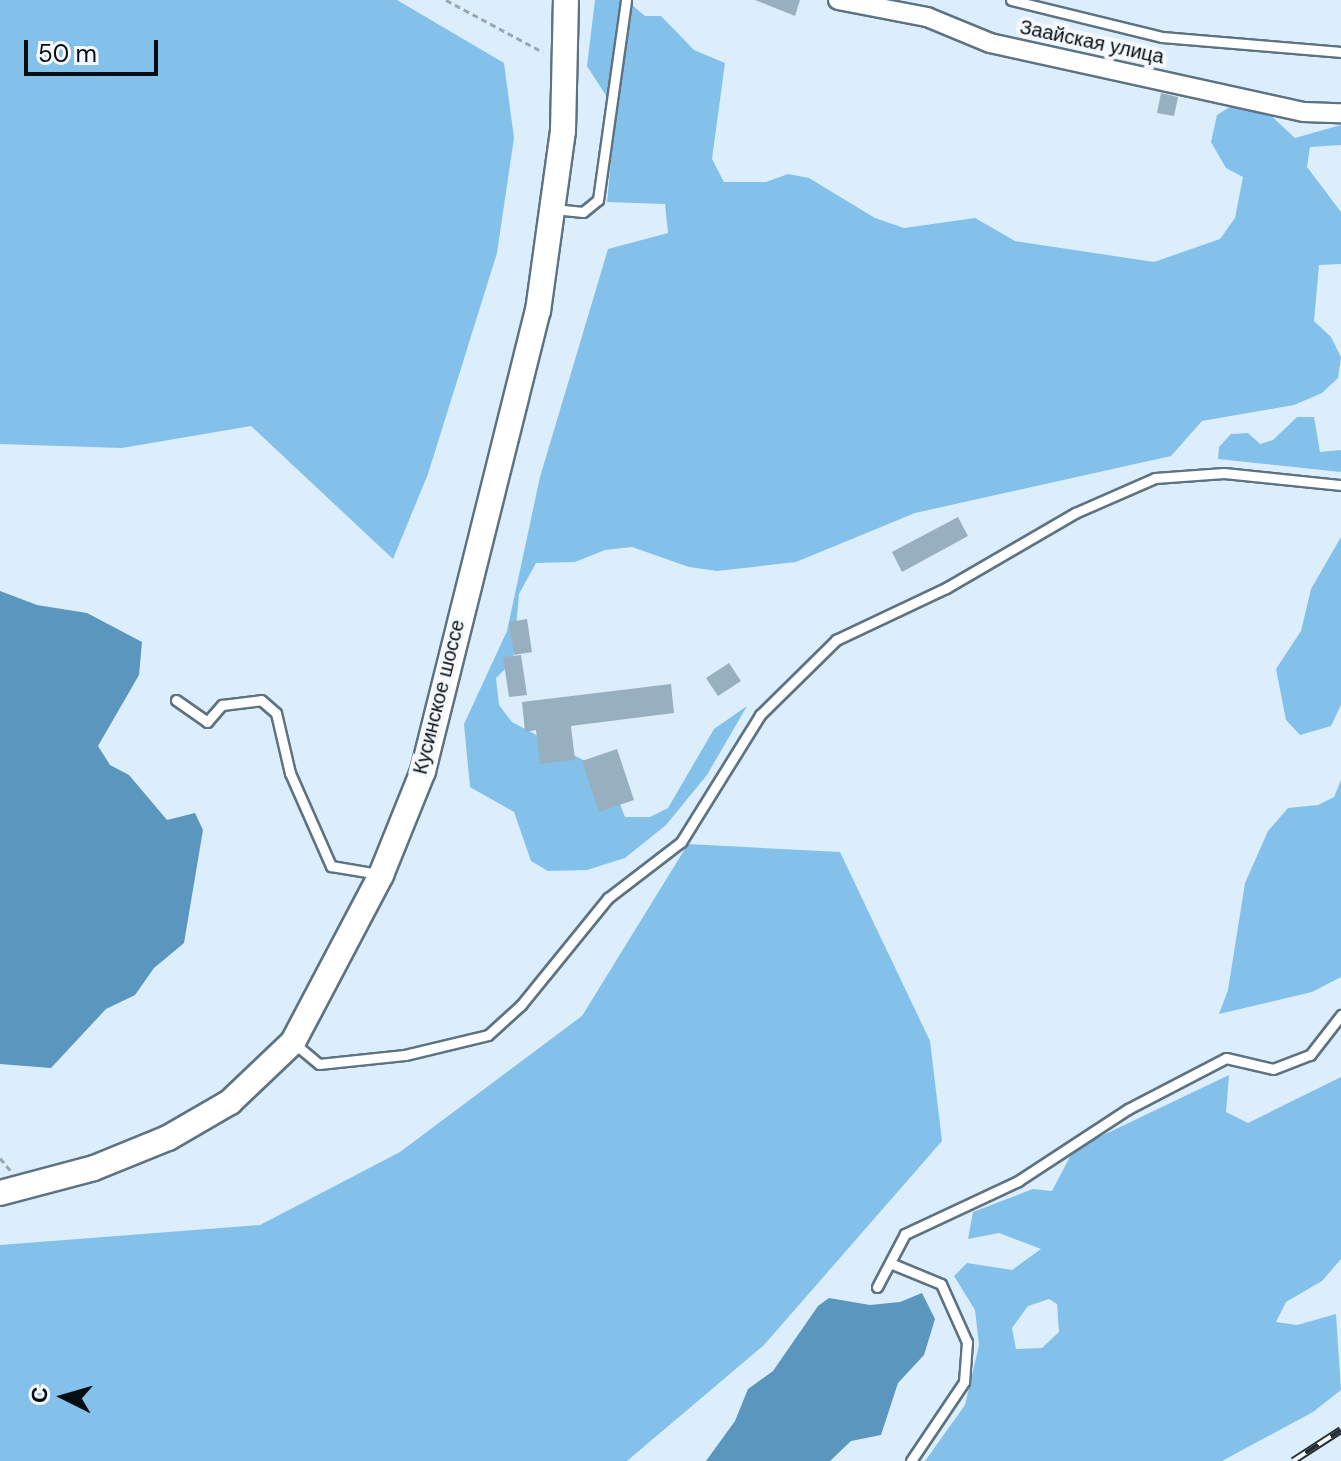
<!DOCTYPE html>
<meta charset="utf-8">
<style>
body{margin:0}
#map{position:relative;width:1341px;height:1461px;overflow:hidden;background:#dceefc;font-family:"DM Sans",sans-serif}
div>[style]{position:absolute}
.forest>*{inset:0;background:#83c1eb}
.water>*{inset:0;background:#5a96be}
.building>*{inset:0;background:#98afbf}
.path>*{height:3px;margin-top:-1.5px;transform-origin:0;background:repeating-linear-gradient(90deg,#98a7b2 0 6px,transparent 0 10px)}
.roads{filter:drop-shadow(2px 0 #5e7382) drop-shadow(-2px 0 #5e7382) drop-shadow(0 2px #5e7382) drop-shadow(0 -2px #5e7382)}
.service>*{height:9px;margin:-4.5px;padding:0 4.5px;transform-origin:4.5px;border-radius:4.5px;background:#fff}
.minor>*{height:18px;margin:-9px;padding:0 9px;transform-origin:9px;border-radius:9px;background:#fff}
.secondary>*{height:24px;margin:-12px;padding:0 12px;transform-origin:12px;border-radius:12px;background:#fff}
.rail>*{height:8px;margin-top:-4px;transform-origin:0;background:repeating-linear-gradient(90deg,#f5f9fd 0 15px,#252e35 0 30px);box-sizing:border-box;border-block:2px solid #252e35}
span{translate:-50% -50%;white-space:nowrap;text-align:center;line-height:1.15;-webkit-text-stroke:8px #f5f9fd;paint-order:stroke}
.street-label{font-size:20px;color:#060e13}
.north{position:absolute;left:24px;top:1357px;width:80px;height:80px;-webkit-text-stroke:6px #f5f9fd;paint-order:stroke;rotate:275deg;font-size:22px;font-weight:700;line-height:32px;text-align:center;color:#060e13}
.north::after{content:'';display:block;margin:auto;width:28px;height:36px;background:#060e13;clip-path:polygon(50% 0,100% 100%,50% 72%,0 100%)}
.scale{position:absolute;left:24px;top:40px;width:134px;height:36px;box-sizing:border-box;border:4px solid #060e13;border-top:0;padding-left:10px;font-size:24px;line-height:28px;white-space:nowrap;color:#060e13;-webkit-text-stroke:6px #f5f9fd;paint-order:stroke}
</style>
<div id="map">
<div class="forest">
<i style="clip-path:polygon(0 0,397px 0,504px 63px,514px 138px,497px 253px,428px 474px,393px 559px,251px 426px,122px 448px,0 444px)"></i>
<i style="clip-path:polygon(595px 0,626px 0,645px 16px,661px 16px,694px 50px,725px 63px,712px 159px,724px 182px,766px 182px,788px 174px,809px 178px,875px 218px,904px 228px,975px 218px,1015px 241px,1154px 262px,1220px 239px,1235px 218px,1243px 177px,1226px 168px,1211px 142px,1217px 115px,1249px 95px,1295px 138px,1341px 125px,1341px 145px,1310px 147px,1307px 167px,1341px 212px,1341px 264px,1319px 265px,1314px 321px,1331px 337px,1341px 357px,1338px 378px,1322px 393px,1294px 405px,1202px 421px,1171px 456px,915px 513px,796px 562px,717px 571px,689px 567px,632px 547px,605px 550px,575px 562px,536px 563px,519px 594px,513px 661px,496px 678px,499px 705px,512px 722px,585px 761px,617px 796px,625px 817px,650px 817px,668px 808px,714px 729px,747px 706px,707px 775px,666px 825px,625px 858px,587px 870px,548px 871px,531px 861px,514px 812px,470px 787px,464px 724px,507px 631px,540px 477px,608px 249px,668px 233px,665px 204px,607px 202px,612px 150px,607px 97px,587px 66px)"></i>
<i style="clip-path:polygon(1297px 417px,1314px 417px,1320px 452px,1341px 450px,1341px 472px,1218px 459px,1219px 447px,1231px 434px,1248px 433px,1260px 444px,1273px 440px)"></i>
<i style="clip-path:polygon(1341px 537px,1341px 705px,1331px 726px,1300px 735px,1286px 720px,1276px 669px,1301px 631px,1311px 589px)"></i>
<i style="clip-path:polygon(1341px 780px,1341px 977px,1312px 992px,1219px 1014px,1228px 990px,1245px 883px,1268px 831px,1288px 808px,1318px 805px,1334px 797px)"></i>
<i style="clip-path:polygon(688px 844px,840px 852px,930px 1041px,942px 1141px,764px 1345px,627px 1461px,0 1461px,0 1245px,260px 1225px,400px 1152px,582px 1016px)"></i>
<i style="clip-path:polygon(evenodd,1229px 1075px,1226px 1112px,1248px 1123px,1341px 1077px,1341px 1259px,1322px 1281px,1286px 1302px,1276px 1322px,1297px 1325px,1336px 1314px,1341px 1390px,1313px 1412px,1222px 1461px,925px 1461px,965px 1405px,979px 1345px,975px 1310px,954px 1276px,967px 1263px,1012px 1270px,1041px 1249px,999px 1233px,968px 1239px,973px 1212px,1033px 1189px,1052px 1191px,1074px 1149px,1229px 1075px,1049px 1299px,1057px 1304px,1059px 1332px,1042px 1348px,1016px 1349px,1012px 1328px,1028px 1306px,1049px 1299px)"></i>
</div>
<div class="water">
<i style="clip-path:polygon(0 591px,37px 605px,87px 613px,142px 642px,139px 675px,98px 746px,110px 765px,129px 775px,167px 820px,195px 813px,203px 830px,184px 943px,154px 968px,135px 995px,106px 1009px,51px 1068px,0 1064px)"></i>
<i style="clip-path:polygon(922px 1293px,935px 1319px,924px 1355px,898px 1383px,881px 1435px,851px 1441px,830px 1461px,706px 1461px,735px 1421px,748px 1389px,773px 1371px,818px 1306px,829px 1298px,870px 1305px,900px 1302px)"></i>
</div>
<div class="building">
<i style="clip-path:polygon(755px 0,800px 0,795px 16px)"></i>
<i style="clip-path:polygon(1161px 93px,1178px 97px,1174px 116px,1157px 113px)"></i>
<i style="clip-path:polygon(958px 517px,968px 536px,902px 572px,892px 552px)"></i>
<i style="clip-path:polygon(527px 619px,532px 652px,514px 655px,509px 622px)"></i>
<i style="clip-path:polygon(521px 655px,527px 695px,509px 697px,503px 657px)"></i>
<i style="clip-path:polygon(729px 663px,741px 681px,718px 696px,706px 678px)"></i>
<i style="clip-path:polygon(671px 684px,674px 713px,571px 726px,575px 760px,540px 764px,536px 730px,525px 732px,522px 702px)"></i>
<i style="clip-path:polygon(617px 749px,634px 800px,599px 812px,582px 761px)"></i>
</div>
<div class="path">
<i style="left:446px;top:0;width:110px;rotate:28.2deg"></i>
<i style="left:0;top:1158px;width:16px;rotate:50deg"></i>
</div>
<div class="roads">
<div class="service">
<i style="left:1011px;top:0;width:155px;rotate:13.8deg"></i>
<i style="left:1162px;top:37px;width:180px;rotate:4.8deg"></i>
<i style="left:554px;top:209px;width:29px;rotate:6deg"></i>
<i style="left:583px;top:212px;width:19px;rotate:-39deg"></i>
<i style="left:598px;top:200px;width:202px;rotate:-82deg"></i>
<i style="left:176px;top:700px;width:38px;rotate:35deg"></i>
<i style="left:207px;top:722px;width:23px;rotate:-49deg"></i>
<i style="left:222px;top:705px;width:39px;rotate:-7deg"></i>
<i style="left:261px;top:700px;width:20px;rotate:41deg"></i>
<i style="left:276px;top:713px;width:62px;rotate:76.9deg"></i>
<i style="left:290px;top:773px;width:102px;rotate:66.2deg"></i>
<i style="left:331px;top:866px;width:49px;rotate:9.5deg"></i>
<i style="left:295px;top:1044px;width:31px;rotate:40deg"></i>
<i style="left:319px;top:1064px;width:86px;rotate:-6deg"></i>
<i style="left:405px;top:1055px;width:85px;rotate:-13.5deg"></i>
<i style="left:488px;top:1035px;width:45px;rotate:-42.3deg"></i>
<i style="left:521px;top:1005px;width:138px;rotate:-50.9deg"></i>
<i style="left:608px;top:898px;width:92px;rotate:-37.5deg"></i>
<i style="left:681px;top:842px;width:150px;rotate:-58.1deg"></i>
<i style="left:760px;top:715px;width:107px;rotate:-44.6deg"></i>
<i style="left:836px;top:640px;width:122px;rotate:-25.3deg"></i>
<i style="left:946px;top:588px;width:149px;rotate:-30.2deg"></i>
<i style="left:1075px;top:513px;width:87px;rotate:-23.6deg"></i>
<i style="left:1155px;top:478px;width:69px;rotate:-4.1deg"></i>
<i style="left:1224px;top:473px;width:118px;rotate:5.9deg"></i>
<i style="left:890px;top:1263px;width:55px;rotate:22.4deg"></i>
<i style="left:941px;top:1284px;width:64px;rotate:65.9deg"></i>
<i style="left:967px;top:1342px;width:40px;rotate:94.3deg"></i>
<i style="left:964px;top:1382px;width:95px;rotate:123.9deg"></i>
<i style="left:877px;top:1287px;width:60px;rotate:-62.2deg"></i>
<i style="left:905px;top:1234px;width:125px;rotate:-25.1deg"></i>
<i style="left:1018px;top:1181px;width:131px;rotate:-33.2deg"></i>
<i style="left:1128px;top:1109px;width:110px;rotate:-27.5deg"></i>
<i style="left:1226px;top:1058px;width:48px;rotate:13.2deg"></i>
<i style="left:1273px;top:1069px;width:40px;rotate:-21deg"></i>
<i style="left:1310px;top:1055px;width:51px;rotate:-52.2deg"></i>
</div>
<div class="minor">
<i style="left:838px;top:0;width:91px;rotate:10.8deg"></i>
<i style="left:927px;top:17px;width:68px;rotate:22.4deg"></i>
<i style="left:990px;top:43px;width:321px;rotate:12.4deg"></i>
<i style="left:1304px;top:112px;width:37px;rotate:2deg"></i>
</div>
<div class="secondary">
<i style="left:0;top:1193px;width:97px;rotate:-14.9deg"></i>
<i style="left:94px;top:1168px;width:80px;rotate:-22.1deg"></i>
<i style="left:168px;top:1138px;width:72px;rotate:-30.1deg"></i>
<i style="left:230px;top:1102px;width:87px;rotate:-43.6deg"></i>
<i style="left:293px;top:1042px;width:189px;rotate:-62.2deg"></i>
<i style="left:381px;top:875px;width:112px;rotate:-68deg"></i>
<i style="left:423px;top:771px;width:474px;rotate:-76deg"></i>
<i style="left:538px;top:311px;width:182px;rotate:-82.1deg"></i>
<i style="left:563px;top:131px;width:131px;rotate:-88.7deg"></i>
</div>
</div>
<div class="rail">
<i style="left:1293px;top:1461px;width:57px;rotate:-32.9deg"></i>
</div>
<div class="street-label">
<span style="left:1092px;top:42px;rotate:12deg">Заайская улица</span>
<span style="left:439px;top:697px;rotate:-76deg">Кусинское шоссе</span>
</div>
<div class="north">С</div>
<div class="scale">50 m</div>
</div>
